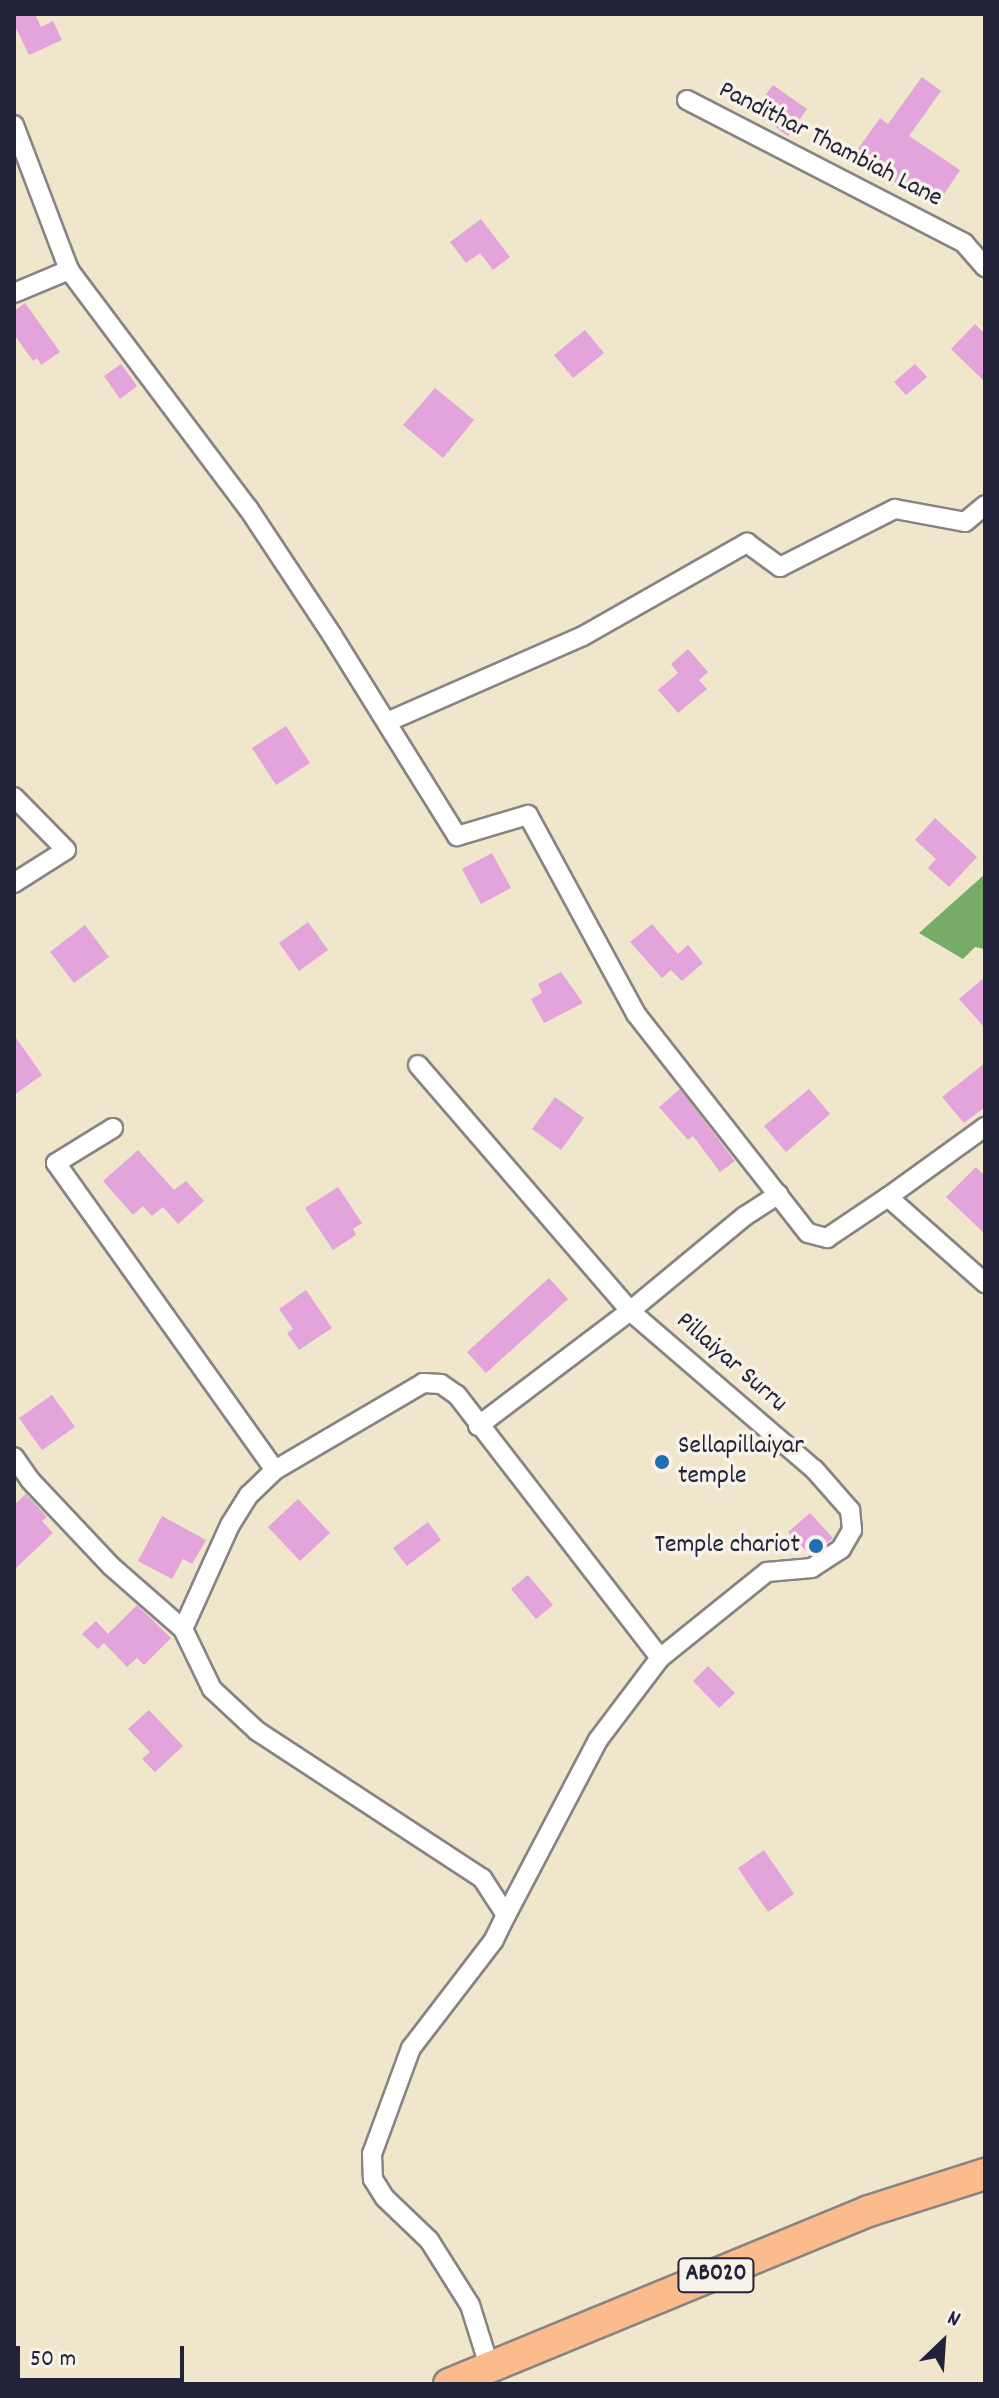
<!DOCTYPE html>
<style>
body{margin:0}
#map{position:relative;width:999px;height:2398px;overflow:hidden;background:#efe6cb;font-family:Dekko,sans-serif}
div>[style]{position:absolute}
.forest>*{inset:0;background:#77ac68}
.building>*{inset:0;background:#e3a3db}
.roads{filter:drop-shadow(2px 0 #888483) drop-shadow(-2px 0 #888483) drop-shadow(0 2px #888483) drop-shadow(0 -2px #888483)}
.street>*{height:18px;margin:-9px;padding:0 9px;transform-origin:9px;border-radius:9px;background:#fff}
.primary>*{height:30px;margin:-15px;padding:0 15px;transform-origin:15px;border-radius:15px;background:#fbbb8c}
.dots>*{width:22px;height:22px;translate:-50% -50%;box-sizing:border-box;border:4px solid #f7f3e8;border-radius:50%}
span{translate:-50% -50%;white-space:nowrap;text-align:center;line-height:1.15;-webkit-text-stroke:7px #f7f3e8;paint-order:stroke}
.shield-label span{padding:2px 6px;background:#f7f3e8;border:2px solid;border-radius:6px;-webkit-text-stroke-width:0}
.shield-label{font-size:24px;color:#22223b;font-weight:700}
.street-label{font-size:26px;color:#22223b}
.poi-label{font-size:26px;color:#22223b}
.left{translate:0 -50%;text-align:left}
.right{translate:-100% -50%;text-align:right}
.frame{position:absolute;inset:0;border:16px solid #22223b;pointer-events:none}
.north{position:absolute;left:903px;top:2302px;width:80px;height:80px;-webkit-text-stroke:6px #f7f3e8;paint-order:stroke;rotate:25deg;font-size:22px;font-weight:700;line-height:32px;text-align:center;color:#22223b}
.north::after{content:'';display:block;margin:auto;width:28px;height:36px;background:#22223b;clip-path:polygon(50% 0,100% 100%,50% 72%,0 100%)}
.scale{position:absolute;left:16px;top:2346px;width:168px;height:36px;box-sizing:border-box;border:4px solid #22223b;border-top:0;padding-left:10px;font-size:24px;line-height:28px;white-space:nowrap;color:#22223b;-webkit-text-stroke:6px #f7f3e8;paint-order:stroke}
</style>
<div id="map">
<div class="forest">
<i style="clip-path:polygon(985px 874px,985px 949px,975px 947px,963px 959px,919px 933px)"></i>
</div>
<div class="building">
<i style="clip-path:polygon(14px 14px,35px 14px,41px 27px,53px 21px,62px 40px,29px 55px,14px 24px)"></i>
<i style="clip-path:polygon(922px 77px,941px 91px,909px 136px,960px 170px,941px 199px,927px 190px,921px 198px,853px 156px,880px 118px,888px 124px)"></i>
<i style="clip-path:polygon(773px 85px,807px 109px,788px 136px,753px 111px)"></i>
<i style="clip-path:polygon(481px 219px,510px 257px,493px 270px,480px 253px,466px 263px,450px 242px)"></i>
<i style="clip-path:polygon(25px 303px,60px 352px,41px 365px,37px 358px,33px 361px,14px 334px,14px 311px)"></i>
<i style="clip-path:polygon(975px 324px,985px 334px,985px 382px,951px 349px)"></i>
<i style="clip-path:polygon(585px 330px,604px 353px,573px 378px,554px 355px)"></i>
<i style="clip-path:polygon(121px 364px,137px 386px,120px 399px,104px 376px)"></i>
<i style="clip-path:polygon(915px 364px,927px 377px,906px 395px,894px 382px)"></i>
<i style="clip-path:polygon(435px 388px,474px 420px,443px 458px,403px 425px)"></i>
<i style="clip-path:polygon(688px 649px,708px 672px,699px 680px,707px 689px,678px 713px,658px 690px,678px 673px,671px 664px)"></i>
<i style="clip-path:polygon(286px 726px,310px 763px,276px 785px,252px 748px)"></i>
<i style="clip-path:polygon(935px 818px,977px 857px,949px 887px,928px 868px,936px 859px,915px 840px)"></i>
<i style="clip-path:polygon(492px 853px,511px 888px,481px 904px,462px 869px)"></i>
<i style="clip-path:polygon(308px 922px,328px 950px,299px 971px,279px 943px)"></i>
<i style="clip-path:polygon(652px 924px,678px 954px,688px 945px,703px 963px,682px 981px,671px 970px,662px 978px,630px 942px)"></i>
<i style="clip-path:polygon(85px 925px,109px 957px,74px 983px,50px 952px)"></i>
<i style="clip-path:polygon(561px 972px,583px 1003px,544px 1023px,531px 999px,542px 993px,538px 984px)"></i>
<i style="clip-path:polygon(985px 977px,985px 1028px,959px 999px)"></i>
<i style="clip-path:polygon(14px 1035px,42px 1075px,14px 1095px)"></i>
<i style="clip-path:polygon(985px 1063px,985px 1107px,964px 1123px,942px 1097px)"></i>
<i style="clip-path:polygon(680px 1089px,735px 1161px,720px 1172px,693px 1136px,688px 1140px,659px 1107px)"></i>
<i style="clip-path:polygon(809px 1089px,830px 1114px,786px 1152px,764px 1126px)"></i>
<i style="clip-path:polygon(555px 1097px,584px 1118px,561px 1150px,532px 1129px)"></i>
<i style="clip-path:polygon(138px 1150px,174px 1190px,186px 1181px,204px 1201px,178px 1224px,163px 1207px,152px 1216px,143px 1206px,133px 1215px,103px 1181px)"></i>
<i style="clip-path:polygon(976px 1167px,985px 1176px,985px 1234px,946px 1197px)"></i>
<i style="clip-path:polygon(338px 1187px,362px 1223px,353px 1229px,356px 1235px,333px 1250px,305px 1208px)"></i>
<i style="clip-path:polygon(549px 1278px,568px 1299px,486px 1373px,467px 1352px)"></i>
<i style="clip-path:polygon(306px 1290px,332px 1328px,299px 1350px,287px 1333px,293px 1329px,279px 1309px)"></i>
<i style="clip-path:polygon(52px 1395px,75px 1427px,42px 1450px,19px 1418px)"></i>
<i style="clip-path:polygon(26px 1494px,47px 1517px,42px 1521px,53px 1533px,14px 1570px,14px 1505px)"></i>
<i style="clip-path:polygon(298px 1499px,330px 1533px,300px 1561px,268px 1527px)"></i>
<i style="clip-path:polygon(810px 1513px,833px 1538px,810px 1555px,788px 1532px)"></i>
<i style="clip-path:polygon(162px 1516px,206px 1540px,192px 1564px,183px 1559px,172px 1579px,138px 1561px)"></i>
<i style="clip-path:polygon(428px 1522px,441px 1540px,407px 1566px,393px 1548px)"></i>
<i style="clip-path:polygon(528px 1575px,553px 1605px,536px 1619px,511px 1589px)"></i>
<i style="clip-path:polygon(137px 1605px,171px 1638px,144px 1665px,137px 1658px,127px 1667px,104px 1643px,98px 1649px,82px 1634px,96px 1621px,108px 1634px)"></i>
<i style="clip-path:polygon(708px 1666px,735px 1693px,719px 1708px,693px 1681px)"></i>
<i style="clip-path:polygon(149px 1710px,183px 1746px,155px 1772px,142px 1759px,150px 1752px,128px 1729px)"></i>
<i style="clip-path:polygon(764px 1850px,794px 1894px,768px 1912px,738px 1868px)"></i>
</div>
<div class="roads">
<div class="street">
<i style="left:687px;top:100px;width:312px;rotate:27.3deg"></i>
<i style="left:964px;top:243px;width:32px;rotate:49deg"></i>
<i style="left:14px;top:125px;width:155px;rotate:69.2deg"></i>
<i style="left:69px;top:270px;width:298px;rotate:53.1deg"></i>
<i style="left:248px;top:508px;width:152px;rotate:56.5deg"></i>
<i style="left:332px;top:635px;width:237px;rotate:58.1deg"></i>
<i style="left:457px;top:836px;width:74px;rotate:-16.5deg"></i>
<i style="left:528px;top:815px;width:226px;rotate:61.5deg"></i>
<i style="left:636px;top:1014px;width:278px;rotate:51.9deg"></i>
<i style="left:808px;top:1233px;width:20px;rotate:15deg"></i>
<i style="left:827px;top:1238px;width:73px;rotate:-33.9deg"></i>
<i style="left:888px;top:1197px;width:130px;rotate:41.6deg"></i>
<i style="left:14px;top:293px;width:60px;rotate:-22.7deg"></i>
<i style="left:387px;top:722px;width:214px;rotate:-23.7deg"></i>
<i style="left:583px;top:636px;width:189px;rotate:-29.6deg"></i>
<i style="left:747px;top:543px;width:41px;rotate:36deg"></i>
<i style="left:780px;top:567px;width:129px;rotate:-26.8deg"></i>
<i style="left:895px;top:509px;width:71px;rotate:10.5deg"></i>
<i style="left:965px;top:522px;width:26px;rotate:-40deg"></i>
<i style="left:14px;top:797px;width:74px;rotate:45.5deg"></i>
<i style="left:66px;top:850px;width:62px;rotate:147.6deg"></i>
<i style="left:418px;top:1065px;width:325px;rotate:49.2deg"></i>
<i style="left:630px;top:1311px;width:243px;rotate:40.7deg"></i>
<i style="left:814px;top:1469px;width:55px;rotate:48.7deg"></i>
<i style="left:850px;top:1510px;width:20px;rotate:84deg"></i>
<i style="left:852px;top:1530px;width:22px;rotate:120deg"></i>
<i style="left:841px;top:1549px;width:35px;rotate:147deg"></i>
<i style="left:812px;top:1568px;width:45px;rotate:174.9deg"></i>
<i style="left:767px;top:1572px;width:137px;rotate:141.2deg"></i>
<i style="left:113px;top:1128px;width:67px;rotate:148.4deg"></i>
<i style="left:56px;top:1163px;width:377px;rotate:54.5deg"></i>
<i style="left:888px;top:1197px;width:120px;rotate:-35.8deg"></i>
<i style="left:478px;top:1426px;width:191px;rotate:-37.1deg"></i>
<i style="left:630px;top:1311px;width:149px;rotate:-39.6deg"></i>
<i style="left:745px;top:1216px;width:40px;rotate:-32.9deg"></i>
<i style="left:14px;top:1457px;width:28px;rotate:55deg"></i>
<i style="left:30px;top:1480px;width:118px;rotate:46.7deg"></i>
<i style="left:111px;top:1566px;width:96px;rotate:41.2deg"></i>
<i style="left:183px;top:1629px;width:67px;rotate:64.2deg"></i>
<i style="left:212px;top:1689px;width:62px;rotate:43deg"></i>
<i style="left:257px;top:1731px;width:269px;rotate:33.2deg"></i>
<i style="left:482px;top:1878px;width:44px;rotate:57deg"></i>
<i style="left:506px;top:1915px;width:28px;rotate:116deg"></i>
<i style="left:494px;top:1940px;width:136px;rotate:127.5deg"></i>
<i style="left:411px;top:2048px;width:113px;rotate:110.2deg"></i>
<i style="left:372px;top:2154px;width:25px;rotate:88deg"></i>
<i style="left:373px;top:2179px;width:22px;rotate:58deg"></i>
<i style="left:385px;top:2198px;width:61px;rotate:43.7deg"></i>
<i style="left:429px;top:2240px;width:77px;rotate:57.8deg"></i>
<i style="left:470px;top:2305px;width:67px;rotate:72.6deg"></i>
<i style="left:183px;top:1629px;width:114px;rotate:-65.7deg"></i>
<i style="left:230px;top:1525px;width:36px;rotate:-58deg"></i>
<i style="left:249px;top:1495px;width:36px;rotate:-44deg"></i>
<i style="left:275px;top:1470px;width:172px;rotate:-30.4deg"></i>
<i style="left:423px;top:1383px;width:18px;rotate:3deg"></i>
<i style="left:441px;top:1384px;width:19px;rotate:35deg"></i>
<i style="left:457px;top:1395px;width:332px;rotate:52.3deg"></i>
<i style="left:660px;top:1658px;width:103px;rotate:127.1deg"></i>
<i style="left:598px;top:1740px;width:198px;rotate:117.7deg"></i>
</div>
<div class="primary">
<i style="left:449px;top:2384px;width:454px;rotate:-22.4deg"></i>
<i style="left:869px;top:2211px;width:122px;rotate:-17.7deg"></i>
</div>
</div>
<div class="dots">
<i style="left:662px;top:1462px;background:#1f6fb2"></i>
<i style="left:816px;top:1546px;background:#1f6fb2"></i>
</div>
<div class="shield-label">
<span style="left:716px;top:2275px">AB020</span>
</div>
<div class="street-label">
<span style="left:830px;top:145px;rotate:27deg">Pandithar Thambiah Lane</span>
<span style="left:731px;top:1363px;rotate:41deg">Pillaiyar Surru</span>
</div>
<div class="poi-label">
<span class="left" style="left:678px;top:1462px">Sellapillaiyar<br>temple</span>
<span class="right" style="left:800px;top:1546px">Temple chariot</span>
</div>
<div class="frame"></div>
<div class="north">N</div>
<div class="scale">50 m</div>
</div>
